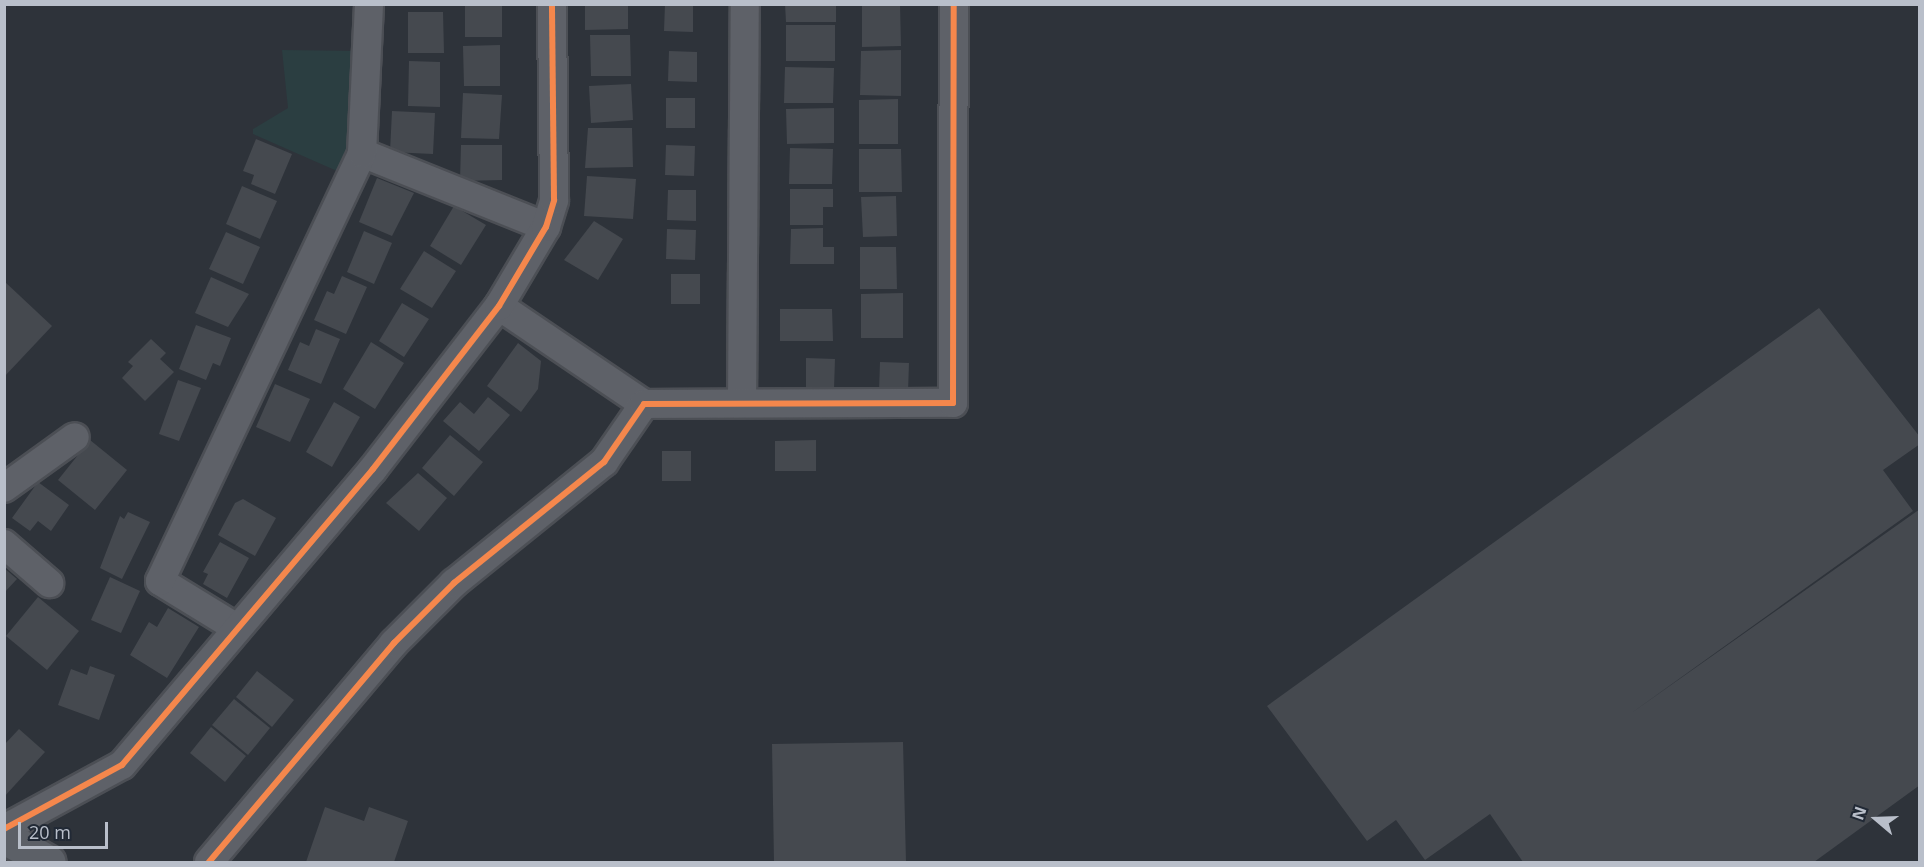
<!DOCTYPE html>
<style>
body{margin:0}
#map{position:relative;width:1924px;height:867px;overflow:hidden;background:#2e333a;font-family:"Open Sans",sans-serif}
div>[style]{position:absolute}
.green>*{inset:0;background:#2b3e41}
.building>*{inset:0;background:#45494f}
.roads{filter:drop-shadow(2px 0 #4c4f55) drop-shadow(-2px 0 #4c4f55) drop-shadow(0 2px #4c4f55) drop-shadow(0 -2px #4c4f55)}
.street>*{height:28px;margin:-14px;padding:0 14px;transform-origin:14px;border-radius:14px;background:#5e6168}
.secondary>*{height:33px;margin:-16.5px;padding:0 16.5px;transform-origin:16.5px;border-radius:16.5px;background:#5c6067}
.cycleway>*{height:6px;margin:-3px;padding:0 3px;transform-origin:3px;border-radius:3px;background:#f5874c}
span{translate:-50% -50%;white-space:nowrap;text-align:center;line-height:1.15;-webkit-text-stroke:5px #212935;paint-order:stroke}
.frame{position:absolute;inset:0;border:6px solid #b9bfca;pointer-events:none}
.north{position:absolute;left:1846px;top:789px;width:60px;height:60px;-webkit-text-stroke:4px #212935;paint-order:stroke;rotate:289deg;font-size:16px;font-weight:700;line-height:24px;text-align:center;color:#b9bfca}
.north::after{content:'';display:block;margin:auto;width:21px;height:27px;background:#b9bfca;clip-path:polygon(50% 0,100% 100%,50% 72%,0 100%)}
.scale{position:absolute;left:18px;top:822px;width:90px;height:27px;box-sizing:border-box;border:3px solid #b9bfca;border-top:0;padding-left:8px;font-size:18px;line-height:21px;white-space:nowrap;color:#b9bfca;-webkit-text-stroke:4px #212935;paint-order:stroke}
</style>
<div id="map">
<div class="green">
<i style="clip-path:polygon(282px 50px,358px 51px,358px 125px,337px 171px,253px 134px,253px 129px,288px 108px)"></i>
</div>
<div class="building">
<i style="clip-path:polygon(465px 4px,502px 4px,502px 37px,465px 37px)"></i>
<i style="clip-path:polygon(585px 4px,628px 4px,628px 29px,585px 30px)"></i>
<i style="clip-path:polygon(665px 4px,693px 4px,693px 32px,664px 31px)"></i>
<i style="clip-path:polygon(785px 4px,836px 4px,836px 22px,786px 22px)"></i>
<i style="clip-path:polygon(862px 5px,900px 5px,901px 46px,862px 47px)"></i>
<i style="clip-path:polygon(408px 12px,443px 12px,444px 53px,408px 53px)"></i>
<i style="clip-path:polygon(786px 25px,835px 25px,835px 61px,786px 61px)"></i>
<i style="clip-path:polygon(590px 35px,630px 35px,631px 76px,591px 76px)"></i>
<i style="clip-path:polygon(500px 45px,500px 86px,464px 86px,463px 46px)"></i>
<i style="clip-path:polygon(901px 50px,901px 96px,860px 95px,861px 51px)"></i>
<i style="clip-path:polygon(669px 51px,697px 52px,697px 82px,668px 81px)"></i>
<i style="clip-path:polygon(409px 61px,440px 62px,440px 107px,408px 106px)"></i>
<i style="clip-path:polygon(785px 67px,834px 68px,833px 103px,784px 103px)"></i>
<i style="clip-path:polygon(631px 84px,633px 120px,591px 123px,589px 86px)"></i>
<i style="clip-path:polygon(463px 93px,502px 95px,499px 139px,461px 138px)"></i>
<i style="clip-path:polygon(666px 98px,695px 98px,695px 128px,666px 128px)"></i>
<i style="clip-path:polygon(898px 99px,898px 144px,859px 144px,859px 100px)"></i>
<i style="clip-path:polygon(834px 108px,834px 143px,787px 144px,786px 109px)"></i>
<i style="clip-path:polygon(392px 111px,435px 113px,433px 154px,390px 152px)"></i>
<i style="clip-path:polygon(588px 128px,632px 128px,633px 167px,585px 168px)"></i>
<i style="clip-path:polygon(256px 139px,292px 154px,275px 194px,251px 184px,254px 175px,243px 171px)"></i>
<i style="clip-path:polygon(461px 145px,502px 145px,502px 180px,460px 181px)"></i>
<i style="clip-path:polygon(666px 145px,695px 146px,694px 176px,665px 175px)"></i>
<i style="clip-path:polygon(790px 148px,833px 149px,832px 184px,789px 184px)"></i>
<i style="clip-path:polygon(859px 149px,901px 149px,902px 192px,859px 192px)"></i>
<i style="clip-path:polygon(587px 176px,636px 179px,633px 219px,584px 216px)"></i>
<i style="clip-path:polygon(377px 178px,414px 193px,392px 236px,359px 222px)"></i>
<i style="clip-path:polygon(242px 186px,277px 201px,260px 239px,226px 224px)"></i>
<i style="clip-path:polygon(790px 189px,833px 189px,833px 207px,823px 207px,823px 225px,790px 225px)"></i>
<i style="clip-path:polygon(668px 190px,696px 190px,696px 221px,667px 220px)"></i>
<i style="clip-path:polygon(896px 196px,897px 236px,863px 237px,861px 197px)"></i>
<i style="clip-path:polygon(454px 206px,486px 225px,461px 265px,430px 246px)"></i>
<i style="clip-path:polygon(594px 221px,623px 239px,598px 280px,564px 260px)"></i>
<i style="clip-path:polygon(823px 228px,823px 247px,834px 247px,834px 264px,790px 264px,791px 229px)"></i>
<i style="clip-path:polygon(667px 229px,696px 230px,695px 260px,666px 259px)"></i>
<i style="clip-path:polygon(364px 231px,392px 243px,374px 284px,347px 272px)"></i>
<i style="clip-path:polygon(226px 232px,260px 247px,243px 284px,209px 269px)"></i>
<i style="clip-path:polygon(860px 247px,896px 247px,897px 289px,860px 289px)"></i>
<i style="clip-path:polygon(424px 251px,456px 271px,432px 308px,400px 289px)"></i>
<i style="clip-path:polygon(671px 274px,700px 274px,700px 304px,671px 304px)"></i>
<i style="clip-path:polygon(342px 276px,367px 287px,346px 334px,314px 320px,327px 291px,334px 294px)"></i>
<i style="clip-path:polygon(211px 277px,249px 294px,228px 327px,195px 313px)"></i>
<i style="clip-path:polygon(4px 281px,52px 326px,4px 377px)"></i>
<i style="clip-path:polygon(903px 293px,903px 338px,861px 338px,861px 294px)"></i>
<i style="clip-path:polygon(402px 303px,429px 319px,404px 357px,379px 341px)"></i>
<i style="clip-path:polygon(1819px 308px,1920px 437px,1920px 444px,1883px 470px,1913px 511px,1630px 714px,1920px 509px,1920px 785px,1814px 862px,1523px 862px,1490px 814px,1425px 860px,1396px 820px,1367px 841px,1267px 706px)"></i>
<i style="clip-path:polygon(780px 309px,832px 309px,833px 341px,780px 341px)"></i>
<i style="clip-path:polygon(196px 325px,231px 338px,220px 366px,213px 363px,206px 380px,179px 369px)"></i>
<i style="clip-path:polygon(316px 329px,340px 339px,321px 384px,288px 370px,300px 342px,309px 346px)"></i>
<i style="clip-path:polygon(151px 339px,166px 353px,160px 359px,174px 372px,145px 401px,122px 378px,133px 366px,128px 362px)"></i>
<i style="clip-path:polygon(371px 342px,404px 363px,375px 409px,343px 389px)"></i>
<i style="clip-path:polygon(518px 343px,541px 361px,538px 389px,521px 412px,487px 386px)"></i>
<i style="clip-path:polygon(806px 358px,835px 359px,834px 389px,806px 388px)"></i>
<i style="clip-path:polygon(880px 362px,909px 363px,908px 392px,879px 392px)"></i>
<i style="clip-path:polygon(178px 380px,201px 388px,179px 441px,159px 434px)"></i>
<i style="clip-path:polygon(275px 384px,310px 399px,290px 442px,256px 427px)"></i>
<i style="clip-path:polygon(488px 397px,510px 415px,479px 451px,443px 421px,460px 402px,474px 414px)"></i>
<i style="clip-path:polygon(334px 402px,360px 417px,332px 467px,306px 452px)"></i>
<i style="clip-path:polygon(450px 435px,483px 462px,454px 496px,422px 468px)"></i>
<i style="clip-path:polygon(90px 440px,127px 470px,95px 510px,58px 480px)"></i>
<i style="clip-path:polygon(816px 440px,816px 471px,775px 471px,775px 441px)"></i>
<i style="clip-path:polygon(662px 451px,691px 451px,691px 481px,662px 481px)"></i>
<i style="clip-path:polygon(418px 473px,447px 498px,419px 531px,386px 503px)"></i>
<i style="clip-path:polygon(38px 482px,69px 505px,51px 531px,38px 521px,30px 531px,12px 518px)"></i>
<i style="clip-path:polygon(243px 499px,276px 518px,255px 556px,218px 535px,235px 503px)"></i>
<i style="clip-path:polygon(128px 512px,150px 522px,122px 579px,100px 568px,120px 516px,124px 519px)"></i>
<i style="clip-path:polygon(220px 542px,249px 558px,227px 598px,203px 584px,208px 574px,203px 572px)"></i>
<i style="clip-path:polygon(4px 568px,17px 579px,4px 593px)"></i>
<i style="clip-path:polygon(110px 577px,140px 591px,121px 633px,91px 620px)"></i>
<i style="clip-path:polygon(38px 597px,79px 631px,47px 670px,6px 636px)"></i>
<i style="clip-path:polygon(168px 608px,199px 627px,167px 678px,130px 655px,149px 622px,157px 627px)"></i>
<i style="clip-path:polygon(90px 666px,115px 675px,99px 720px,58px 705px,71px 669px,87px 675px)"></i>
<i style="clip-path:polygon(257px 671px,294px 700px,272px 727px,236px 697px)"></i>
<i style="clip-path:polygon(234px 699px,270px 728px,248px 755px,212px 725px)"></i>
<i style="clip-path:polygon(211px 727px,246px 756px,225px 782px,190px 753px)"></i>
<i style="clip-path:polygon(19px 729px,45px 752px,4px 797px,4px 745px)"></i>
<i style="clip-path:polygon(903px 742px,906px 862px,774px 862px,772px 744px)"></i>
<i style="clip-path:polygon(325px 807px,364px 821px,369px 807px,408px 821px,394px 862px,306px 862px)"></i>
</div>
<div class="roads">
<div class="street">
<i style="left:362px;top:153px;width:198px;rotate:21.9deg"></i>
<i style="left:499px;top:306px;width:175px;rotate:34.1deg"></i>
<i style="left:742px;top:402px;width:398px;rotate:-89.6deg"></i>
<i style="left:4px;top:488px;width:87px;rotate:-35.7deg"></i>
<i style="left:4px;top:544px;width:60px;rotate:40.9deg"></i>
<i style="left:235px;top:627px;width:88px;rotate:-148.5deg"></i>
<i style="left:160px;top:581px;width:473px;rotate:-64.7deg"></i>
<i style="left:362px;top:153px;width:149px;rotate:-87.3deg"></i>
<i style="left:4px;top:829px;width:134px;rotate:-28.5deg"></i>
<i style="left:122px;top:765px;width:388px;rotate:-49.7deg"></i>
<i style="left:373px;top:469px;width:206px;rotate:-52.3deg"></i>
<i style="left:499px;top:306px;width:92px;rotate:-59.3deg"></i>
<i style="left:546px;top:227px;width:28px;rotate:-73deg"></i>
<i style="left:554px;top:200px;width:196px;rotate:-90.6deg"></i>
<i style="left:209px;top:862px;width:287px;rotate:-49.8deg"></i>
<i style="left:394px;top:643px;width:85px;rotate:-45deg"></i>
<i style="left:454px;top:583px;width:193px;rotate:-38.9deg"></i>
<i style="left:604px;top:462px;width:70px;rotate:-55.4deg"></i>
<i style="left:644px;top:404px;width:309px;rotate:-0.2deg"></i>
<i style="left:953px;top:403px;width:399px;rotate:-89.9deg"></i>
</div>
<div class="secondary">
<i style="left:4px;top:837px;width:51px;rotate:29.1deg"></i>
</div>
</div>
<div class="cycleway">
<i style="left:4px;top:829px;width:134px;rotate:-28.5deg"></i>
<i style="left:122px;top:765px;width:388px;rotate:-49.7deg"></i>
<i style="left:373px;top:469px;width:206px;rotate:-52.3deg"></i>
<i style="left:499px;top:306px;width:92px;rotate:-59.3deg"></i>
<i style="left:546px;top:227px;width:28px;rotate:-73deg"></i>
<i style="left:554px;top:200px;width:196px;rotate:-90.6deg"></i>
<i style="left:209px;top:862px;width:287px;rotate:-49.8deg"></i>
<i style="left:394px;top:643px;width:85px;rotate:-45deg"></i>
<i style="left:454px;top:583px;width:193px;rotate:-38.9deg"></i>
<i style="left:604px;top:462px;width:70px;rotate:-55.4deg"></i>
<i style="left:644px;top:404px;width:309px;rotate:-0.2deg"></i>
<i style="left:953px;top:403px;width:399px;rotate:-89.9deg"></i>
</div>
<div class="frame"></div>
<div class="north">N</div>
<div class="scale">20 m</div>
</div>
